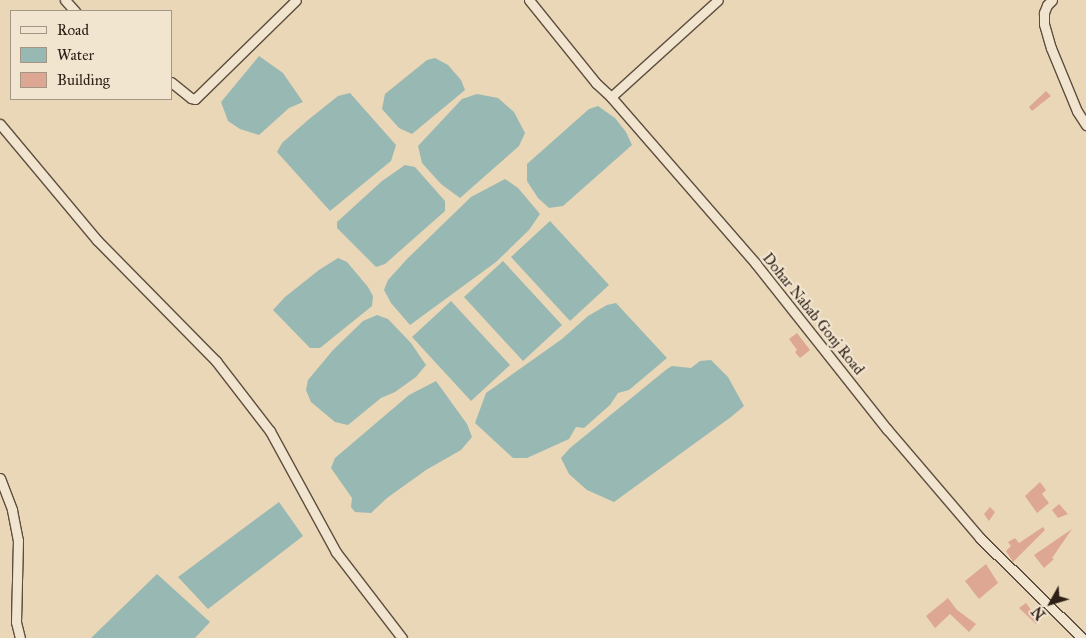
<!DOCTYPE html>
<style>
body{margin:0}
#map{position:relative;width:1086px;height:638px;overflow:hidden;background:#ead7b7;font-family:"IM FELL Great Primer",serif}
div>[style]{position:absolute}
.water>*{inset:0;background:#98b8b3}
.building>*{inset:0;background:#dda794}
.roads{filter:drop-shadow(1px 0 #5d4e3f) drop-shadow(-1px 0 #5d4e3f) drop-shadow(0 1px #5d4e3f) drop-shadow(0 -1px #5d4e3f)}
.street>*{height:9px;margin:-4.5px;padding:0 4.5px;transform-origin:4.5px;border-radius:4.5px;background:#f1e5d0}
span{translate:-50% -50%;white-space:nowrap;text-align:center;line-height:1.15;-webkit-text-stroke:4.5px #f1e5d0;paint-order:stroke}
.street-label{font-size:15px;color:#2e2017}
.legend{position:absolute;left:10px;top:10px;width:162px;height:90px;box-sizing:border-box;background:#f1e5d0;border:1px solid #a39686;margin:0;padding:6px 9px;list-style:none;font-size:15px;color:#2e2017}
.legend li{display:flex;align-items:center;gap:10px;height:25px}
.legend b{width:25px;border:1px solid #a39686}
.north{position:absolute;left:1026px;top:578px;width:50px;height:50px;-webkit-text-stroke:4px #f1e5d0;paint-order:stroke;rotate:231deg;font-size:14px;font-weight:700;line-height:20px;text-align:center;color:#2e2017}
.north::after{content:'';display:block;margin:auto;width:18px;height:22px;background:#2e2017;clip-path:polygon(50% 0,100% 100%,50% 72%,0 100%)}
</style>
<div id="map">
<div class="water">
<i style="clip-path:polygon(259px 56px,283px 73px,303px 102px,289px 108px,259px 135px,240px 129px,228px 121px,221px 102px)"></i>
<i style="clip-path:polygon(435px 58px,448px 65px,461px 80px,465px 90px,412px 134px,399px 128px,382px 109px,385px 94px,427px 60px)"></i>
<i style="clip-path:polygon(350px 93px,396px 145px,391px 161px,330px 211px,277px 152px,282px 143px,308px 120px,338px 96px)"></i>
<i style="clip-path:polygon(477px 94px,498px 98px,514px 112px,525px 133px,519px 146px,460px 198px,441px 184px,422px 163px,418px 146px,462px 99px)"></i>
<i style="clip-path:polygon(598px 106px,615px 118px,626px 132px,632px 145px,563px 206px,549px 208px,538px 198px,527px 181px,527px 164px,589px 109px)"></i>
<i style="clip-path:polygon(405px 165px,415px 167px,445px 201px,445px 211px,385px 264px,376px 267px,337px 228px,337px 222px,382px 181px)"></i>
<i style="clip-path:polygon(505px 179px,518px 188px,540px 214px,529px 230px,496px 262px,410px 325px,391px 303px,384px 290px,388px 280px,407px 259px,471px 197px)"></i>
<i style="clip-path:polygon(550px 221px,609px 285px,570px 321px,511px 257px)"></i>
<i style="clip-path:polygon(338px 258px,347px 262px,368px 287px,373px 296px,372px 306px,320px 348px,310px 348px,273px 310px,285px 297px,319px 270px)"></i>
<i style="clip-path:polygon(503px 261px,562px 325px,523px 361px,464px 297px)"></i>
<i style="clip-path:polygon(451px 301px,510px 365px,471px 401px,412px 337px)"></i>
<i style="clip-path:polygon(616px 303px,667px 358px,629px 390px,618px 393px,610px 405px,584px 428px,576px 427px,569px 439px,527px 458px,513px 458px,475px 423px,486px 393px,562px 339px,588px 316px,607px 305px)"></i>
<i style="clip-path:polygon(377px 315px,388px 319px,411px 343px,426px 365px,416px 377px,395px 392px,381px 398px,348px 425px,335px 422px,311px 402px,306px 390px,308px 380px,333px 350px,363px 321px)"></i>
<i style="clip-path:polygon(711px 360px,728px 377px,744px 406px,731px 417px,614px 502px,587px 490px,569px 474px,561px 458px,570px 448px,667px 369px,672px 366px,691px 368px,700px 361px)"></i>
<i style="clip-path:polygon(436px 381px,467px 424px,472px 437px,461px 450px,426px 470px,387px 498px,371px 513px,355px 512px,351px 507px,352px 498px,331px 468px,335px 458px,409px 395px)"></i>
<i style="clip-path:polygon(279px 502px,303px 536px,208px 609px,178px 577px)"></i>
<i style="clip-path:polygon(157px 574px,210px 622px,195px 638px,91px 638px)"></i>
</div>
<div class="building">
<i style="clip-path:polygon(1046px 91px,1051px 96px,1032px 111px,1029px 107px)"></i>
<i style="clip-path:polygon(797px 333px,810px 350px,800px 358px,795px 352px,797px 350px,789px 339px)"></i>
<i style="clip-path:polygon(1040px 482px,1046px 490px,1042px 494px,1049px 503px,1037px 513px,1025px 496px)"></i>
<i style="clip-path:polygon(1059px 504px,1068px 514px,1058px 518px,1052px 510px)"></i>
<i style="clip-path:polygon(990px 507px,995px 512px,989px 521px,984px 514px)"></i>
<i style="clip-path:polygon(1043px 527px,1045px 530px,1013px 562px,1006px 551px,1011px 546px,1008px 542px,1015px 538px,1019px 543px)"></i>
<i style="clip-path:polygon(1072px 529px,1052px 558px,1054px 559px,1044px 568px,1034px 555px)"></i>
<i style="clip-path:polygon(986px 564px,998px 583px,979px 599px,965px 581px)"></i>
<i style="clip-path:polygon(948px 598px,957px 610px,976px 624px,969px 632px,950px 614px,935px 628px,926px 616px)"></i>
<i style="clip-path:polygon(1026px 603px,1039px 621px,1036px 624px,1019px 608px)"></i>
</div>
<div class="roads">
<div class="street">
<i style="left:65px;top:0;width:15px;rotate:48deg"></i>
<i style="left:529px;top:0;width:107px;rotate:51.1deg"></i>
<i style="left:596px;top:83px;width:21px;rotate:43deg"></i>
<i style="left:611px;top:97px;width:221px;rotate:49deg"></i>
<i style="left:756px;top:264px;width:211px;rotate:51.6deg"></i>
<i style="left:887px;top:429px;width:143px;rotate:49.5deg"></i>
<i style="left:980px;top:538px;width:143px;rotate:44.4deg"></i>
<i style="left:1052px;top:0;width:7px;rotate:135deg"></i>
<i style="left:1047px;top:5px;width:9px;rotate:111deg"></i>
<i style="left:1044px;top:13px;width:11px;rotate:90deg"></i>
<i style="left:1044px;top:24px;width:25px;rotate:74deg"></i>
<i style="left:1051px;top:48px;width:68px;rotate:67.6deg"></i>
<i style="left:1077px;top:111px;width:17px;rotate:57deg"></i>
<i style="left:171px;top:82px;width:26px;rotate:39deg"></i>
<i style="left:191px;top:98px;width:4px;rotate:14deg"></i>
<i style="left:195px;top:99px;width:141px;rotate:-44.4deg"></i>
<i style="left:611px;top:97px;width:144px;rotate:-42.2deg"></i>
<i style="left:0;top:124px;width:151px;rotate:50.1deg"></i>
<i style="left:97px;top:240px;width:170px;rotate:45.5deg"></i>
<i style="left:216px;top:361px;width:88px;rotate:52.4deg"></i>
<i style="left:270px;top:431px;width:138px;rotate:61.4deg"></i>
<i style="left:336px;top:552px;width:108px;rotate:52.5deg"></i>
<i style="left:0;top:478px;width:34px;rotate:69deg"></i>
<i style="left:12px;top:510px;width:31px;rotate:79deg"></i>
<i style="left:18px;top:540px;width:82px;rotate:91.4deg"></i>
<i style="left:16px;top:622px;width:16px;rotate:76deg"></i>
</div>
</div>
<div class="street-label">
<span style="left:813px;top:314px;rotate:51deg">Dohar Nabab Gonj Road</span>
</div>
<ul class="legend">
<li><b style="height:6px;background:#f1e5d0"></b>Road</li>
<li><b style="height:14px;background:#98b8b3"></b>Water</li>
<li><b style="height:14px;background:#dda794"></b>Building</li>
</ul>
<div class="north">N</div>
</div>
